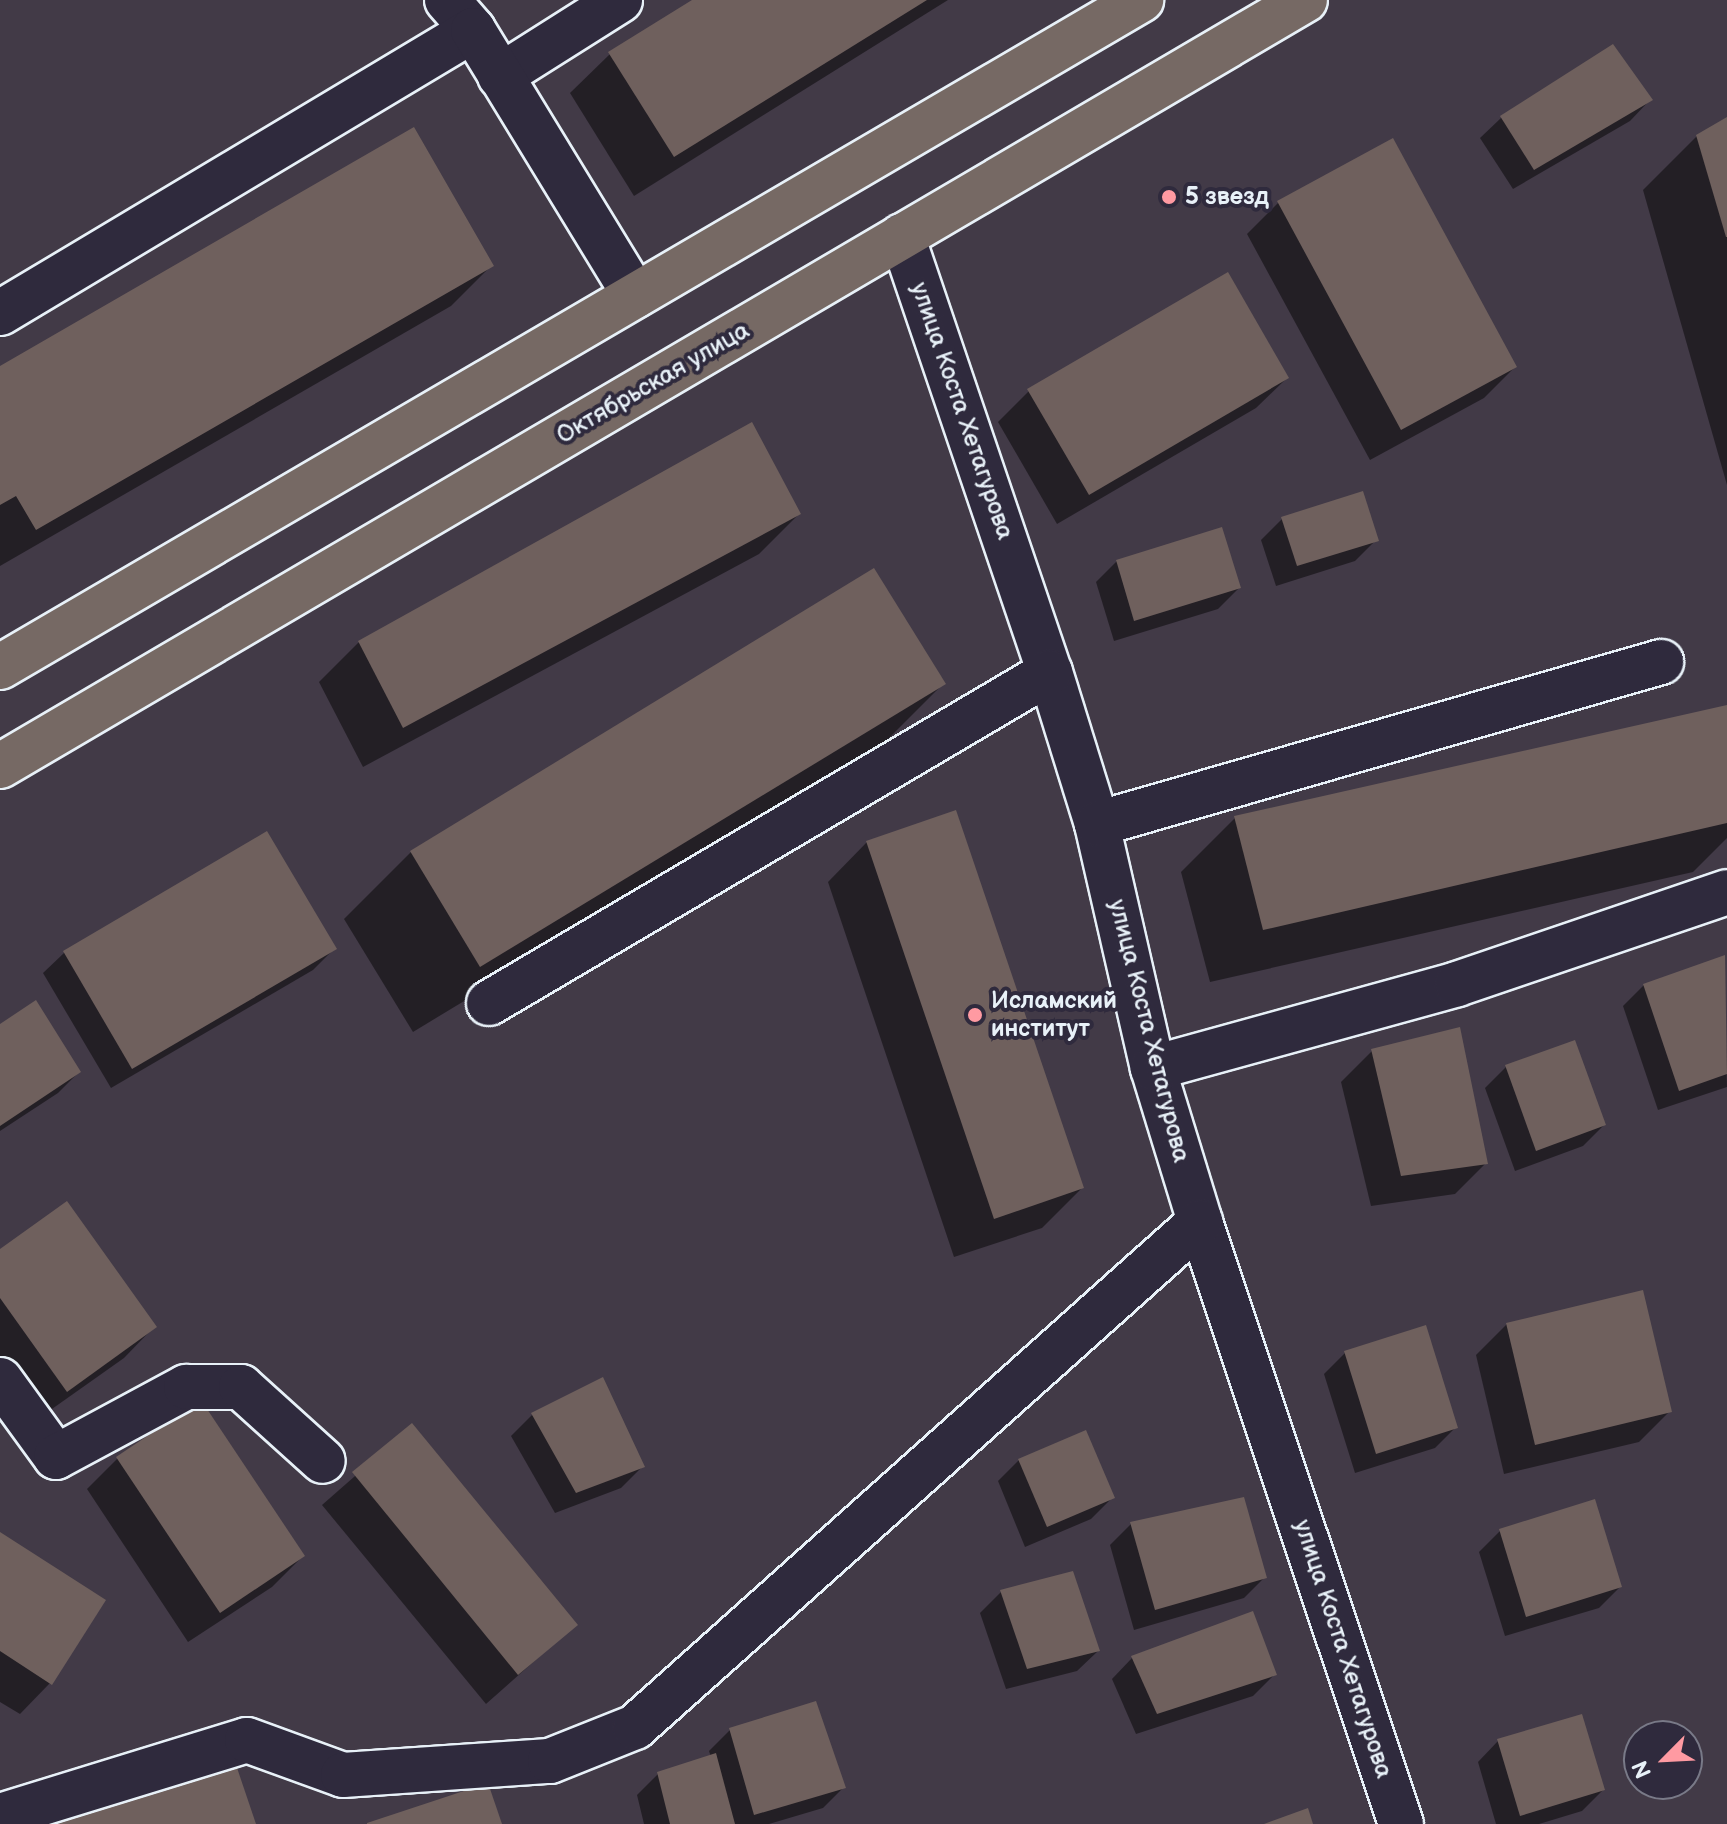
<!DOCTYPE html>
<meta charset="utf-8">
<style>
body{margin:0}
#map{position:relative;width:1727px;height:1824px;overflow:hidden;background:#423a47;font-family:"Balsamiq Sans",sans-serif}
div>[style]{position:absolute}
.shadow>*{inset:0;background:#0007}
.building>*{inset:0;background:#6f605d}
.roads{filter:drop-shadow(2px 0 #e8f1f8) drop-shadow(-2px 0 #e8f1f8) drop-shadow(0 2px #e8f1f8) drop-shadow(0 -2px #e8f1f8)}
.minor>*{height:44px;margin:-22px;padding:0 22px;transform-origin:22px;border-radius:22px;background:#2f2a3d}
.major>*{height:44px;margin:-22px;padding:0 22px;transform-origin:22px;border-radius:22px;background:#766964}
.dots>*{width:22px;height:22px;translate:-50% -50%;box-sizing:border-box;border:4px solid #2f2a3d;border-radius:50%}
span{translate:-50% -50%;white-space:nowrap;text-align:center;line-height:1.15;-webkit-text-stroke:8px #2f2a3d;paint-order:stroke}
.poi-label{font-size:24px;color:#e8f1f8;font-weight:700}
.left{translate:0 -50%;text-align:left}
.street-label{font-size:24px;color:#e8f1f8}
.north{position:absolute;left:1623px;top:1720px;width:80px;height:80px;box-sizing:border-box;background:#2f2a3d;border:2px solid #797a88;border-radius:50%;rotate:246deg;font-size:22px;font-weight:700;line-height:32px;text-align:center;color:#e8f1f8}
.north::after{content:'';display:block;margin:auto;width:28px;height:36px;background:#ff9aa2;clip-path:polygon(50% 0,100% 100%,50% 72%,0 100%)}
</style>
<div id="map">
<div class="shadow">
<i style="clip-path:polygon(696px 0,948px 0,634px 196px,570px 93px,610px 54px)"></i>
<i style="clip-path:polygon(1650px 100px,1630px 121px,1513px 189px,1480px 138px,1501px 118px)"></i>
<i style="clip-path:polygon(1727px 119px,1727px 485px,1643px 190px,1697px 136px)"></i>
<i style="clip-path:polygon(1392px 141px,1515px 367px,1484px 398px,1370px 460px,1247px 234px,1278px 203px)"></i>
<i style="clip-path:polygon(491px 266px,451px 306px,0 566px,0 368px)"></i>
<i style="clip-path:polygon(1287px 378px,1256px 408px,1057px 524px,998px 422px,1029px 391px)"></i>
<i style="clip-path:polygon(799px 514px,759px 554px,363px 767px,319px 682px,359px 642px)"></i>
<i style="clip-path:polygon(1282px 519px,1376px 540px,1355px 561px,1276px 586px,1261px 540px)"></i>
<i style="clip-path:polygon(1117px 561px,1239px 588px,1218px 609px,1114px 641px,1096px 582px)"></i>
<i style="clip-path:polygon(943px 684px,876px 751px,413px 1032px,344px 919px,411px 852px)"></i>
<i style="clip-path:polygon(1727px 707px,1727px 838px,1693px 872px,1210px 982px,1181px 872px,1235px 818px)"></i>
<i style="clip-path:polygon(867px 842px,1082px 1188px,1042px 1228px,954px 1257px,828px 882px)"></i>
<i style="clip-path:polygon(334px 949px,313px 970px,111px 1088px,43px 973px,64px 953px)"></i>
<i style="clip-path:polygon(1724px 958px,1727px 1087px,1658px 1110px,1623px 1006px,1644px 985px)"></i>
<i style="clip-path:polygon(0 1027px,79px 1072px,58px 1093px,0 1131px)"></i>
<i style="clip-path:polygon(1372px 1051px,1486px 1163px,1455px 1194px,1371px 1206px,1341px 1082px)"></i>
<i style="clip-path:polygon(1506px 1067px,1604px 1125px,1583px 1146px,1515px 1171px,1485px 1088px)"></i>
<i style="clip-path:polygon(0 1252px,154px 1327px,124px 1358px,35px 1421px,0 1372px)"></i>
<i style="clip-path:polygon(1507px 1324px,1670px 1411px,1639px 1442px,1504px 1474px,1476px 1355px)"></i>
<i style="clip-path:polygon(1425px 1328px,1456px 1427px,1435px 1448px,1355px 1473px,1324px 1374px,1345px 1353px)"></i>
<i style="clip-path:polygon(532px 1415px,642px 1467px,621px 1488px,555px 1513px,511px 1436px)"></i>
<i style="clip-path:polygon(412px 1426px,575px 1625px,486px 1704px,322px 1505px)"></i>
<i style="clip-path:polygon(118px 1458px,303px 1556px,272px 1587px,188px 1642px,87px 1489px)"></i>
<i style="clip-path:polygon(1019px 1460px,1112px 1498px,1091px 1519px,1025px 1547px,998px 1481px)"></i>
<i style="clip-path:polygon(1131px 1524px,1265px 1577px,1244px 1598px,1134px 1630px,1110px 1545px)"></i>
<i style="clip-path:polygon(1500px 1531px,1620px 1587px,1599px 1608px,1505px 1636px,1479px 1552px)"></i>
<i style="clip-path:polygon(0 1535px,50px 1683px,20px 1714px,0 1702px)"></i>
<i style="clip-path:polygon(1001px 1592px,1098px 1651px,1077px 1671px,1006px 1689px,980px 1613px)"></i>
<i style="clip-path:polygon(1132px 1658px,1274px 1675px,1253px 1696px,1136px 1734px,1112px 1679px)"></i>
<i style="clip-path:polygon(730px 1730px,844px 1787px,823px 1808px,769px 1824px,644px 1824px,637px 1795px,658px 1774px,711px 1757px,709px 1751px)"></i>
<i style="clip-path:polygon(1498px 1741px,1603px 1790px,1582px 1811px,1539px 1824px,1496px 1824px,1478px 1762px)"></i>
</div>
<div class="building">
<i style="clip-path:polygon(692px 0,927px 0,674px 157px,608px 52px)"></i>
<i style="clip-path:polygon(1613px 44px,1653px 100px,1534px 170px,1500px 116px)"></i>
<i style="clip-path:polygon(1727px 117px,1727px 237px,1726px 237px,1696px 135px)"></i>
<i style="clip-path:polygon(414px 127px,494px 266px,36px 530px,16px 496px,0 505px,0 366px)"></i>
<i style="clip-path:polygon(1393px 138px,1517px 367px,1401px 430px,1277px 201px)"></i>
<i style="clip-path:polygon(1228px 272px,1289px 378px,1089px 495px,1027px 389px)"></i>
<i style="clip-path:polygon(752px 422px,801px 514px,403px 728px,358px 641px)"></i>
<i style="clip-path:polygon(1363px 491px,1379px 541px,1297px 566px,1281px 517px)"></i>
<i style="clip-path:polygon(1222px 527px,1241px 588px,1134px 621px,1116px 560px)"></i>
<i style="clip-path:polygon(874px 568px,946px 684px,480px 967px,410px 851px)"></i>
<i style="clip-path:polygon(1727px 705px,1727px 823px,1263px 930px,1234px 816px)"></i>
<i style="clip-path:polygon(956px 810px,1084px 1188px,994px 1219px,866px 841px)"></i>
<i style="clip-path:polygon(267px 831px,337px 949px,132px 1069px,63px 951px)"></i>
<i style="clip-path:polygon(1725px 955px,1727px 1074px,1679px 1091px,1643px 984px)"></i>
<i style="clip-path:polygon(36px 1000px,81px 1072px,0 1126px,0 1024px)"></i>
<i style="clip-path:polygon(1460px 1027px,1488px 1164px,1401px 1176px,1371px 1049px)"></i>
<i style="clip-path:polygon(1575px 1040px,1606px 1125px,1536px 1151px,1505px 1065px)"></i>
<i style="clip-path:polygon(67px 1201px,157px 1327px,67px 1392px,0 1298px,0 1249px)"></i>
<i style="clip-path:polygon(1643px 1290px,1672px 1412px,1535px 1445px,1506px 1323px)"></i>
<i style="clip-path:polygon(1426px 1325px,1458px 1428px,1376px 1454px,1344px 1351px)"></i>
<i style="clip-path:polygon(603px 1377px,645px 1467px,576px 1493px,531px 1413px)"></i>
<i style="clip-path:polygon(201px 1400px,305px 1556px,220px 1613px,116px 1457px)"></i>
<i style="clip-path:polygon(412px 1423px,578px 1625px,518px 1675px,352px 1472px)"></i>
<i style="clip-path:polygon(1086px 1430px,1115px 1498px,1047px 1527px,1018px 1459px)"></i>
<i style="clip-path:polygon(1244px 1497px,1267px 1578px,1155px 1610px,1130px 1522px)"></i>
<i style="clip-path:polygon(1595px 1499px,1622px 1587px,1526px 1617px,1499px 1529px)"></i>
<i style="clip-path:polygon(0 1532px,106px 1600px,52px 1685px,0 1651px)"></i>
<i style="clip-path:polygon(1073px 1571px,1100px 1651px,1027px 1669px,1000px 1590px)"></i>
<i style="clip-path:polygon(1253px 1611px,1277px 1675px,1157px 1714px,1131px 1656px)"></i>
<i style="clip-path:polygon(816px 1701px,846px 1788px,754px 1815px,729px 1728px)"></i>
<i style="clip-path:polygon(1582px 1714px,1605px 1790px,1520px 1816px,1497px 1739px)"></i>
<i style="clip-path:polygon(716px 1753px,735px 1824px,670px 1824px,657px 1772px)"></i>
<i style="clip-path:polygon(233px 1756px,256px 1824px,36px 1824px)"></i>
<i style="clip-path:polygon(488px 1783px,502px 1824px,367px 1824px,367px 1823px)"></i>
<i style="clip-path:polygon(1308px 1808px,1313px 1824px,1264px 1824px)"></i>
</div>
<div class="roads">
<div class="minor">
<i style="left:447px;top:0;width:40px;rotate:49deg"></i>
<i style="left:500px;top:76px;width:142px;rotate:-32.3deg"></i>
<i style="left:902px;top:236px;width:460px;rotate:71.3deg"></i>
<i style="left:1050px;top:672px;width:159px;rotate:72.8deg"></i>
<i style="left:1097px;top:824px;width:250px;rotate:77.1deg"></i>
<i style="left:1153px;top:1068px;width:161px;rotate:73deg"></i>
<i style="left:1200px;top:1222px;width:635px;rotate:71.54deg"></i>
<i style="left:0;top:313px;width:551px;rotate:-30.89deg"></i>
<i style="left:473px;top:30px;width:311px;rotate:58.6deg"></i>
<i style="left:1097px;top:824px;width:587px;rotate:-16.03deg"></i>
<i style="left:489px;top:1003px;width:651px;rotate:-30.54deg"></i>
<i style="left:1153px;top:1068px;width:315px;rotate:-15.4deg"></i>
<i style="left:1457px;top:984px;width:285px;rotate:-18.8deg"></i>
<i style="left:0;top:1380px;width:95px;rotate:54deg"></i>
<i style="left:56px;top:1457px;width:148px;rotate:-28.3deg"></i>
<i style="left:186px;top:1387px;width:55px"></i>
<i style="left:241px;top:1387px;width:110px;rotate:42.1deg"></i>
<i style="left:0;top:1816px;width:258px;rotate:-17.1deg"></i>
<i style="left:247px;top:1740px;width:102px;rotate:20deg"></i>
<i style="left:343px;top:1775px;width:207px;rotate:-3.9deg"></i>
<i style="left:550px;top:1761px;width:92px;rotate:-21.8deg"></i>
<i style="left:635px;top:1727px;width:758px;rotate:-41.79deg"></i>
</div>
<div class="major">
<i style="left:0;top:667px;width:1322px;rotate:-30.31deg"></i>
<i style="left:0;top:766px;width:1513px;rotate:-30.41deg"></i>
</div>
</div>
<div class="dots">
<i style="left:1169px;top:197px;background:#ff9aa2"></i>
<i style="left:975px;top:1015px;background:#ff9aa2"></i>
</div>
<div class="poi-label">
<span class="left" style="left:1185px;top:197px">5 звезд</span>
<span class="left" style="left:991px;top:1015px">Исламский<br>институт</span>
</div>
<div class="street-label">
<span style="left:653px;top:383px;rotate:-30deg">Октябрьская улица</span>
<span style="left:962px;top:411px;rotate:71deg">улица Коста Хетагурова</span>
<span style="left:1149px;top:1031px;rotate:76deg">улица Коста Хетагурова</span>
<span style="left:1343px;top:1649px;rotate:72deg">улица Коста Хетагурова</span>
</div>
<div class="north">N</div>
</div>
